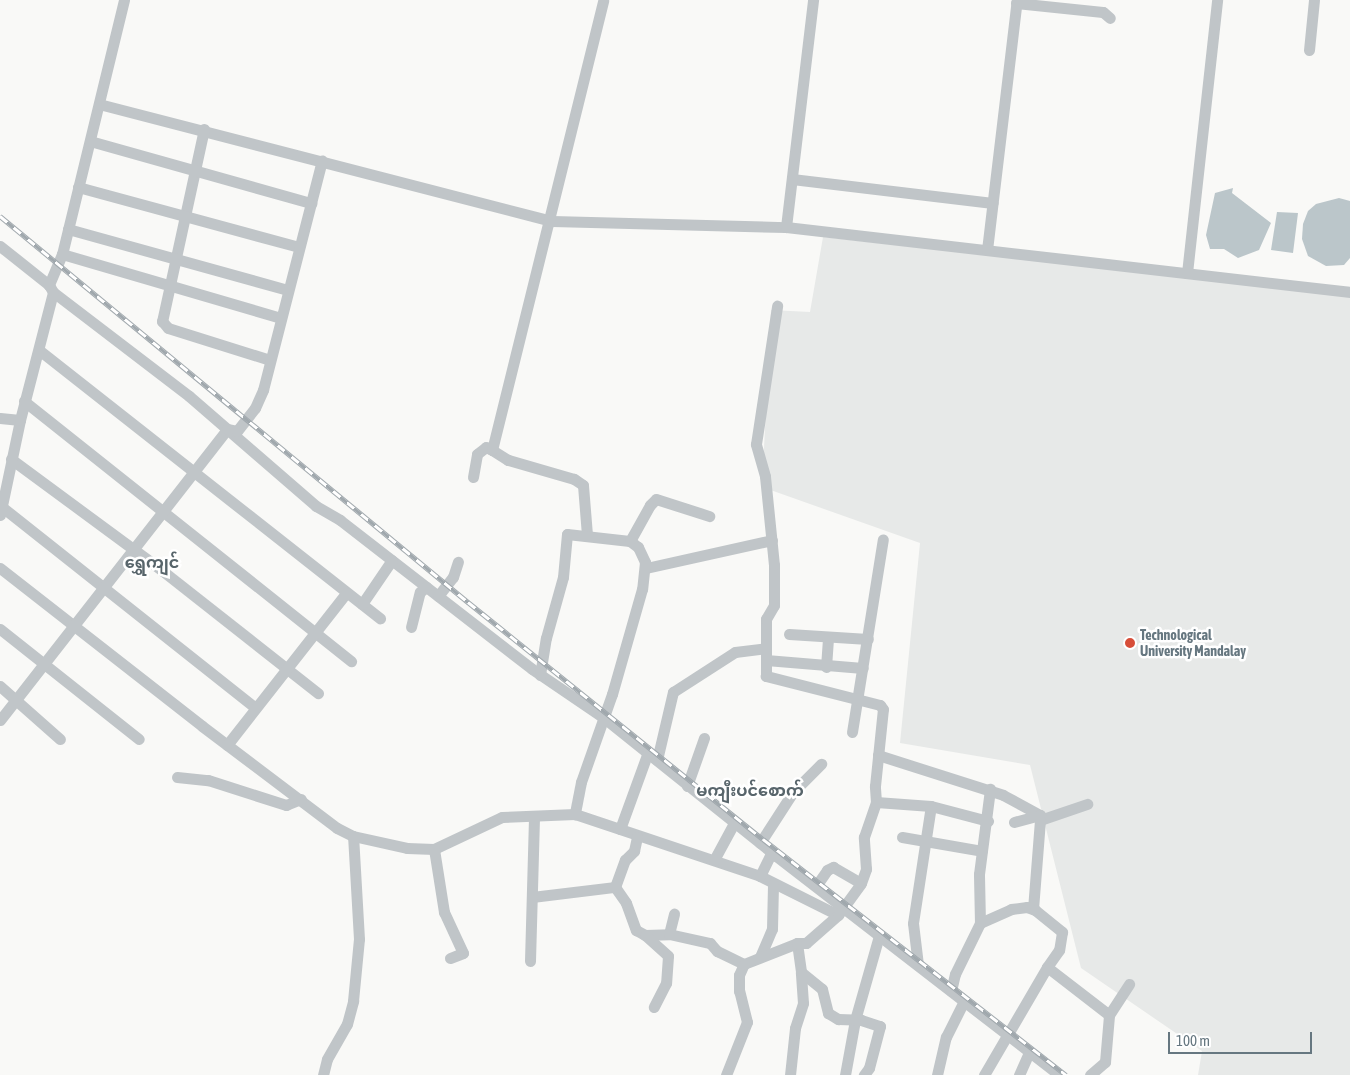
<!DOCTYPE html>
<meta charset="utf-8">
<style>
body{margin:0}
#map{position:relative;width:1350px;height:1075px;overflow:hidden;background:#f9f9f7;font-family:"Asap Condensed","Noto Sans Myanmar",sans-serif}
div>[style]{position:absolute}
.built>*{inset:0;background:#e7e9e8}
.water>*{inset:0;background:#bbc6ca}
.minor>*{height:11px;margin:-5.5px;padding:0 5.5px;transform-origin:5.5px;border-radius:5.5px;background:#c0c5c8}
.rail>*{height:5px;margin-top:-2.5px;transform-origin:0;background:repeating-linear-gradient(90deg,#fff 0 9px,#a0a8ad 0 18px);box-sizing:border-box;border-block:1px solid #a0a8ad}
.dots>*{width:14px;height:14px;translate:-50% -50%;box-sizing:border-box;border:2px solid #fff;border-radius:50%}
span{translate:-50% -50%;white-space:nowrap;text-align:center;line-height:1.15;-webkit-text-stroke:5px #fff;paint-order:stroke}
.poi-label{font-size:14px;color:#667780;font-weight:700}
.left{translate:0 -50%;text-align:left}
.quarter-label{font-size:16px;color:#58656b;font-weight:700}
.scale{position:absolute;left:1168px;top:1032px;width:144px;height:22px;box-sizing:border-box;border:2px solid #667780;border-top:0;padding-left:6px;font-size:15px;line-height:18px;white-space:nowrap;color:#667780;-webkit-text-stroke:4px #fff;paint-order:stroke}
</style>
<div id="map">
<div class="built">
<i style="clip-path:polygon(823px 237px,1350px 295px,1350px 1075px,1198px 1075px,1202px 1051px,1081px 968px,1030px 765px,900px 743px,920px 543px,762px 487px,771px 310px,810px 312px)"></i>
</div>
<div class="water">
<i style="clip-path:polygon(1233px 188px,1232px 193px,1271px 223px,1259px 250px,1238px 258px,1224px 249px,1210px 249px,1206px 235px,1215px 193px)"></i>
<i style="clip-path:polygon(1339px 198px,1350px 201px,1350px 258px,1344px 265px,1326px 266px,1308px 256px,1302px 239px,1303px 224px,1308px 211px,1316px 204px)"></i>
<i style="clip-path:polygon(1277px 212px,1298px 213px,1293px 253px,1271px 250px)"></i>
</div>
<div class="minor">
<i style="left:124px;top:0;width:261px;rotate:103.7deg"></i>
<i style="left:62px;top:254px;width:34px;rotate:113deg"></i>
<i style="left:49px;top:285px;width:8px;rotate:60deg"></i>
<i style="left:53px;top:292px;width:171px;rotate:37.4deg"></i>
<i style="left:189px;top:396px;width:168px;rotate:40.9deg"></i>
<i style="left:316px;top:506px;width:28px;rotate:30deg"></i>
<i style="left:340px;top:520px;width:243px;rotate:37.8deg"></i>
<i style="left:532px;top:669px;width:87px;rotate:34.2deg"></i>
<i style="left:604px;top:718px;width:221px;rotate:38.7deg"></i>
<i style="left:776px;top:856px;width:358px;rotate:37.7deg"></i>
<i style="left:1016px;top:3px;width:87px;rotate:5.9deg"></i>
<i style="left:1103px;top:12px;width:9px;rotate:41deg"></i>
<i style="left:1309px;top:50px;width:50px;rotate:-84.3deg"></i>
<i style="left:99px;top:104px;width:468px;rotate:14.5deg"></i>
<i style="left:552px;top:221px;width:234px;rotate:1.5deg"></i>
<i style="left:786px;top:227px;width:568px;rotate:6.57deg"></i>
<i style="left:204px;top:129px;width:197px;rotate:102.3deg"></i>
<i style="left:162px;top:321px;width:9px;rotate:49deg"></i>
<i style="left:168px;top:328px;width:107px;rotate:17.4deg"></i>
<i style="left:90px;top:141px;width:230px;rotate:15.7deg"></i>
<i style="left:792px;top:179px;width:202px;rotate:6.8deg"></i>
<i style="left:78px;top:187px;width:229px;rotate:15.2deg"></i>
<i style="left:786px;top:227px;width:229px;rotate:-83.2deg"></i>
<i style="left:68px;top:229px;width:228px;rotate:15.5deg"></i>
<i style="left:0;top:246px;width:63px;rotate:38.5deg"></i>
<i style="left:987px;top:250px;width:252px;rotate:-83.2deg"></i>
<i style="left:62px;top:254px;width:228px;rotate:16.3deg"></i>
<i style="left:1187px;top:273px;width:275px;rotate:-83.7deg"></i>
<i style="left:39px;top:350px;width:434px;rotate:38.2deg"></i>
<i style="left:24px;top:401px;width:418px;rotate:38.5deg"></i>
<i style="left:0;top:418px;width:20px;rotate:6deg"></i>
<i style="left:11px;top:459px;width:190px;rotate:36.4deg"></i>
<i style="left:164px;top:572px;width:196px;rotate:38.2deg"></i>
<i style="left:473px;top:477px;width:23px;rotate:-80deg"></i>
<i style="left:477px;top:454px;width:11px;rotate:-38deg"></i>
<i style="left:486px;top:447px;width:7px;rotate:27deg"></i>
<i style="left:2px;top:507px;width:322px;rotate:38.4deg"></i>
<i style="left:0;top:515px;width:97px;rotate:-78.1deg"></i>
<i style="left:20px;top:420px;width:132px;rotate:-75.5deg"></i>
<i style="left:587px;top:535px;width:50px;rotate:-94.6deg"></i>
<i style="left:583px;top:485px;width:11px;rotate:-146deg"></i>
<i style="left:574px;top:479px;width:69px;rotate:-163.9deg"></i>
<i style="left:508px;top:460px;width:19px;rotate:-148deg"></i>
<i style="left:492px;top:450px;width:463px;rotate:-76.1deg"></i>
<i style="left:630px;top:541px;width:41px;rotate:-60.9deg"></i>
<i style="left:650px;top:505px;width:8px;rotate:-45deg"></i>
<i style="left:656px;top:499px;width:56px;rotate:17.8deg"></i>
<i style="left:0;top:568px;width:256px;rotate:38deg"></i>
<i style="left:202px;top:726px;width:169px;rotate:37.1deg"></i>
<i style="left:337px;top:828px;width:18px;rotate:27deg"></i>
<i style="left:353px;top:836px;width:55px;rotate:12.5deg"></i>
<i style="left:407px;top:848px;width:27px;rotate:2deg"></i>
<i style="left:434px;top:849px;width:75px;rotate:-25.2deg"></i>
<i style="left:502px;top:817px;width:73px;rotate:-2.4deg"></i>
<i style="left:575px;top:814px;width:195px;rotate:18.5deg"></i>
<i style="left:760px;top:876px;width:87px;rotate:26.6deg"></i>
<i style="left:646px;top:568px;width:129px;rotate:-12.5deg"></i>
<i style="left:438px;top:596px;width:24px;rotate:-52deg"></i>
<i style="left:453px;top:577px;width:16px;rotate:-72deg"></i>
<i style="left:362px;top:604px;width:53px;rotate:-55.7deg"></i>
<i style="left:411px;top:627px;width:36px;rotate:-76deg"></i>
<i style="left:420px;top:592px;width:8px;rotate:-40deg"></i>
<i style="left:0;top:629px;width:177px;rotate:38.4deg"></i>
<i style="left:789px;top:634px;width:79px;rotate:3.6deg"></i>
<i style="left:766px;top:660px;width:97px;rotate:4.7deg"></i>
<i style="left:826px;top:667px;width:30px;rotate:-86deg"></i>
<i style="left:540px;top:675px;width:37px;rotate:-81deg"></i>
<i style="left:546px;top:638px;width:63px;rotate:-74.4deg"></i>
<i style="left:563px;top:577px;width:43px;rotate:-84.7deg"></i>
<i style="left:567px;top:534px;width:63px;rotate:6.3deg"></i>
<i style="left:630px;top:541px;width:10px;rotate:37deg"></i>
<i style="left:638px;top:547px;width:17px;rotate:65deg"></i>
<i style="left:645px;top:562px;width:27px;rotate:96deg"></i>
<i style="left:642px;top:589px;width:109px;rotate:105.9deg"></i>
<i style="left:612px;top:694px;width:93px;rotate:109.4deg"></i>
<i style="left:581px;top:782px;width:33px;rotate:101deg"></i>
<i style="left:0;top:686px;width:80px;rotate:41.5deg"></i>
<i style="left:0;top:720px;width:369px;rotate:-52deg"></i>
<i style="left:227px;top:429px;width:10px;rotate:11deg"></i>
<i style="left:237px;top:431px;width:29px;rotate:-52deg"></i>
<i style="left:255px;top:408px;width:20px;rotate:-66deg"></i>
<i style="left:263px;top:390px;width:237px;rotate:-75.6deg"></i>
<i style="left:852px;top:732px;width:195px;rotate:-80.9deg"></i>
<i style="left:227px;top:745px;width:193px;rotate:-51.9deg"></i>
<i style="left:878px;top:755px;width:131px;rotate:17.7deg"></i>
<i style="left:1003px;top:795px;width:42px;rotate:28.4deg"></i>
<i style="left:1040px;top:815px;width:5px;rotate:90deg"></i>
<i style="left:1040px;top:820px;width:50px;rotate:-18.8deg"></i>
<i style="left:657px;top:760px;width:70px;rotate:-76.8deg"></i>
<i style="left:673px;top:692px;width:74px;rotate:-32.8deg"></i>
<i style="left:735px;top:652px;width:31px;rotate:-7deg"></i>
<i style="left:177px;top:777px;width:31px;rotate:6deg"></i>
<i style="left:208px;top:780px;width:82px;rotate:17.8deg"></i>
<i style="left:286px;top:805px;width:16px;rotate:-22deg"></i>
<i style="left:687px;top:786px;width:51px;rotate:-70.5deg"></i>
<i style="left:876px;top:802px;width:55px;rotate:4.2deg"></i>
<i style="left:931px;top:806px;width:59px;rotate:14.7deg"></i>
<i style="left:1014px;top:822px;width:27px;rotate:-15deg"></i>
<i style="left:620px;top:829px;width:82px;rotate:-70deg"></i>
<i style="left:902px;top:837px;width:81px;rotate:9.9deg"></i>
<i style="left:760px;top:843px;width:61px;rotate:-57.1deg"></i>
<i style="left:793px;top:792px;width:40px;rotate:-45deg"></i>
<i style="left:434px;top:849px;width:64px;rotate:81deg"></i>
<i style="left:444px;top:912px;width:45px;rotate:65.1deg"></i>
<i style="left:463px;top:953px;width:14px;rotate:159deg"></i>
<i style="left:714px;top:860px;width:42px;rotate:-61.6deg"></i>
<i style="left:760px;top:876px;width:25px;rotate:-64deg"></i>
<i style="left:816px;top:886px;width:19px;rotate:-55deg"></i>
<i style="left:827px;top:870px;width:7px;rotate:-27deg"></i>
<i style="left:833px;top:867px;width:32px;rotate:30deg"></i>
<i style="left:615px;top:887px;width:19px;rotate:55deg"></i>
<i style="left:626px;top:903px;width:29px;rotate:70deg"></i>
<i style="left:636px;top:930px;width:10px;rotate:29deg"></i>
<i style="left:645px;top:935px;width:24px;rotate:-2deg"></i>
<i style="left:669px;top:934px;width:42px;rotate:12.4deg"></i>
<i style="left:710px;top:943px;width:11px;rotate:49deg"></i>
<i style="left:717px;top:951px;width:30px;rotate:26deg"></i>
<i style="left:532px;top:897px;width:84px;rotate:-6.9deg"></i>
<i style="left:615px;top:887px;width:29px;rotate:-70deg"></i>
<i style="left:625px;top:860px;width:13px;rotate:-45deg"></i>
<i style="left:634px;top:851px;width:14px;rotate:-78deg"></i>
<i style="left:1033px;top:909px;width:89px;rotate:-85.5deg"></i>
<i style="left:980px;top:923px;width:34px;rotate:-24deg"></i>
<i style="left:1011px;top:909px;width:16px;rotate:-7deg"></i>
<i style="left:1027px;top:907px;width:9px;rotate:21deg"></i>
<i style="left:1035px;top:910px;width:35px;rotate:39deg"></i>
<i style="left:1062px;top:932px;width:18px;rotate:99deg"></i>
<i style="left:1059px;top:950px;width:21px;rotate:125deg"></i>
<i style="left:669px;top:934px;width:21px;rotate:-76deg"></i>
<i style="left:645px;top:935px;width:31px;rotate:42deg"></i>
<i style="left:668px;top:956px;width:27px;rotate:94deg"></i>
<i style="left:666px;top:983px;width:27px;rotate:117deg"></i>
<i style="left:797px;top:943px;width:29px;rotate:82deg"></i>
<i style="left:801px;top:972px;width:27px;rotate:39deg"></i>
<i style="left:822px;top:989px;width:25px;rotate:76deg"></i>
<i style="left:828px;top:1013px;width:12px;rotate:31deg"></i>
<i style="left:838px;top:1019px;width:23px;rotate:2deg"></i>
<i style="left:861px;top:1020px;width:20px;rotate:18deg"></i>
<i style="left:880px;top:1026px;width:43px;rotate:104.7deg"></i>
<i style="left:869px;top:1068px;width:9px;rotate:126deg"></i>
<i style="left:760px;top:957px;width:30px;rotate:-67deg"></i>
<i style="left:772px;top:929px;width:45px;rotate:-88.7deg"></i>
<i style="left:530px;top:961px;width:144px;rotate:-88.4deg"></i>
<i style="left:918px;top:965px;width:42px;rotate:-96.8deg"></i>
<i style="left:913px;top:923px;width:118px;rotate:-81.3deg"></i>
<i style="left:951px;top:991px;width:17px;rotate:-77deg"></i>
<i style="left:955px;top:974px;width:57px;rotate:-63.9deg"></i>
<i style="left:980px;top:923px;width:49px;rotate:-91.2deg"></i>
<i style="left:979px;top:874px;width:86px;rotate:-82.6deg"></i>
<i style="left:323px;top:1075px;width:16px;rotate:-76deg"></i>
<i style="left:327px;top:1059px;width:40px;rotate:-60.3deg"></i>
<i style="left:347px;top:1024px;width:24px;rotate:-75deg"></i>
<i style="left:353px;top:1001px;width:62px;rotate:-84.5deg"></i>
<i style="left:359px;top:939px;width:103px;rotate:-93.3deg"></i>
<i style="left:726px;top:1075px;width:57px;rotate:-68.4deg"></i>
<i style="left:747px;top:1022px;width:32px;rotate:-104deg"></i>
<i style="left:739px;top:991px;width:16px;rotate:-90deg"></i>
<i style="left:739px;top:975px;width:12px;rotate:-66deg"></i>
<i style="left:744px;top:964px;width:57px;rotate:-21.6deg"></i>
<i style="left:797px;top:943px;width:9px"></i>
<i style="left:806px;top:943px;width:43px;rotate:-41.2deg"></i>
<i style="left:838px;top:915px;width:39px;rotate:-54deg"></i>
<i style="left:861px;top:883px;width:15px;rotate:-70deg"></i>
<i style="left:866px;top:869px;width:32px;rotate:-94deg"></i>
<i style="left:864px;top:837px;width:37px;rotate:-71deg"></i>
<i style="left:876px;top:802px;width:16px;rotate:-94deg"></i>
<i style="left:875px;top:786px;width:77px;rotate:-84.1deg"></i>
<i style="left:883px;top:709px;width:5px;rotate:-127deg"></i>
<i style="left:880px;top:705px;width:118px;rotate:-165.7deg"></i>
<i style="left:766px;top:676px;width:57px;rotate:-90deg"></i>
<i style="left:766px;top:619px;width:16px;rotate:-60deg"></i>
<i style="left:774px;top:605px;width:40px;rotate:-90deg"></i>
<i style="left:774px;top:565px;width:89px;rotate:-95.8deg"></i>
<i style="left:765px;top:476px;width:33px;rotate:-106deg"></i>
<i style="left:756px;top:444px;width:140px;rotate:-81.3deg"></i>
<i style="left:790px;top:1075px;width:47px;rotate:-83.9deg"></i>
<i style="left:795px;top:1028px;width:26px;rotate:-72deg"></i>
<i style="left:803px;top:1003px;width:31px;rotate:-94deg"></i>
<i style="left:845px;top:1075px;width:56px;rotate:-79.7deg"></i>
<i style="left:855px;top:1020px;width:87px;rotate:-74.1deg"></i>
<i style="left:937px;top:1075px;width:39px;rotate:-77deg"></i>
<i style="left:946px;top:1037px;width:40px;rotate:-63.4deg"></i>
<i style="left:984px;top:1075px;width:125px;rotate:-59.7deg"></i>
<i style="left:1047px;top:967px;width:78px;rotate:37.7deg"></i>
<i style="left:1019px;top:1075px;width:24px;rotate:-66deg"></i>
<i style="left:1090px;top:1075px;width:20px;rotate:-41deg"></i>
<i style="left:1105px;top:1062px;width:47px;rotate:-85.1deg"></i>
<i style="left:1109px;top:1015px;width:37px;rotate:-57deg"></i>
</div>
<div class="rail">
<i style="left:0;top:216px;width:607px;rotate:39.52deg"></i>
<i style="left:468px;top:602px;width:378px;rotate:38.8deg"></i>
<i style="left:763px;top:839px;width:384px;rotate:37.9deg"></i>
</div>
<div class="dots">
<i style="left:1130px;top:643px;background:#d74e39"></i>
</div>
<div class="poi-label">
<span class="left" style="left:1140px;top:643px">Technological<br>University Mandalay</span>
</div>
<div class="quarter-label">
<span style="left:152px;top:562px">ရွှေကျင်</span>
<span style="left:750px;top:790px">မကျီးပင်စောက်</span>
</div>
<div class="scale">100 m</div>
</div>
